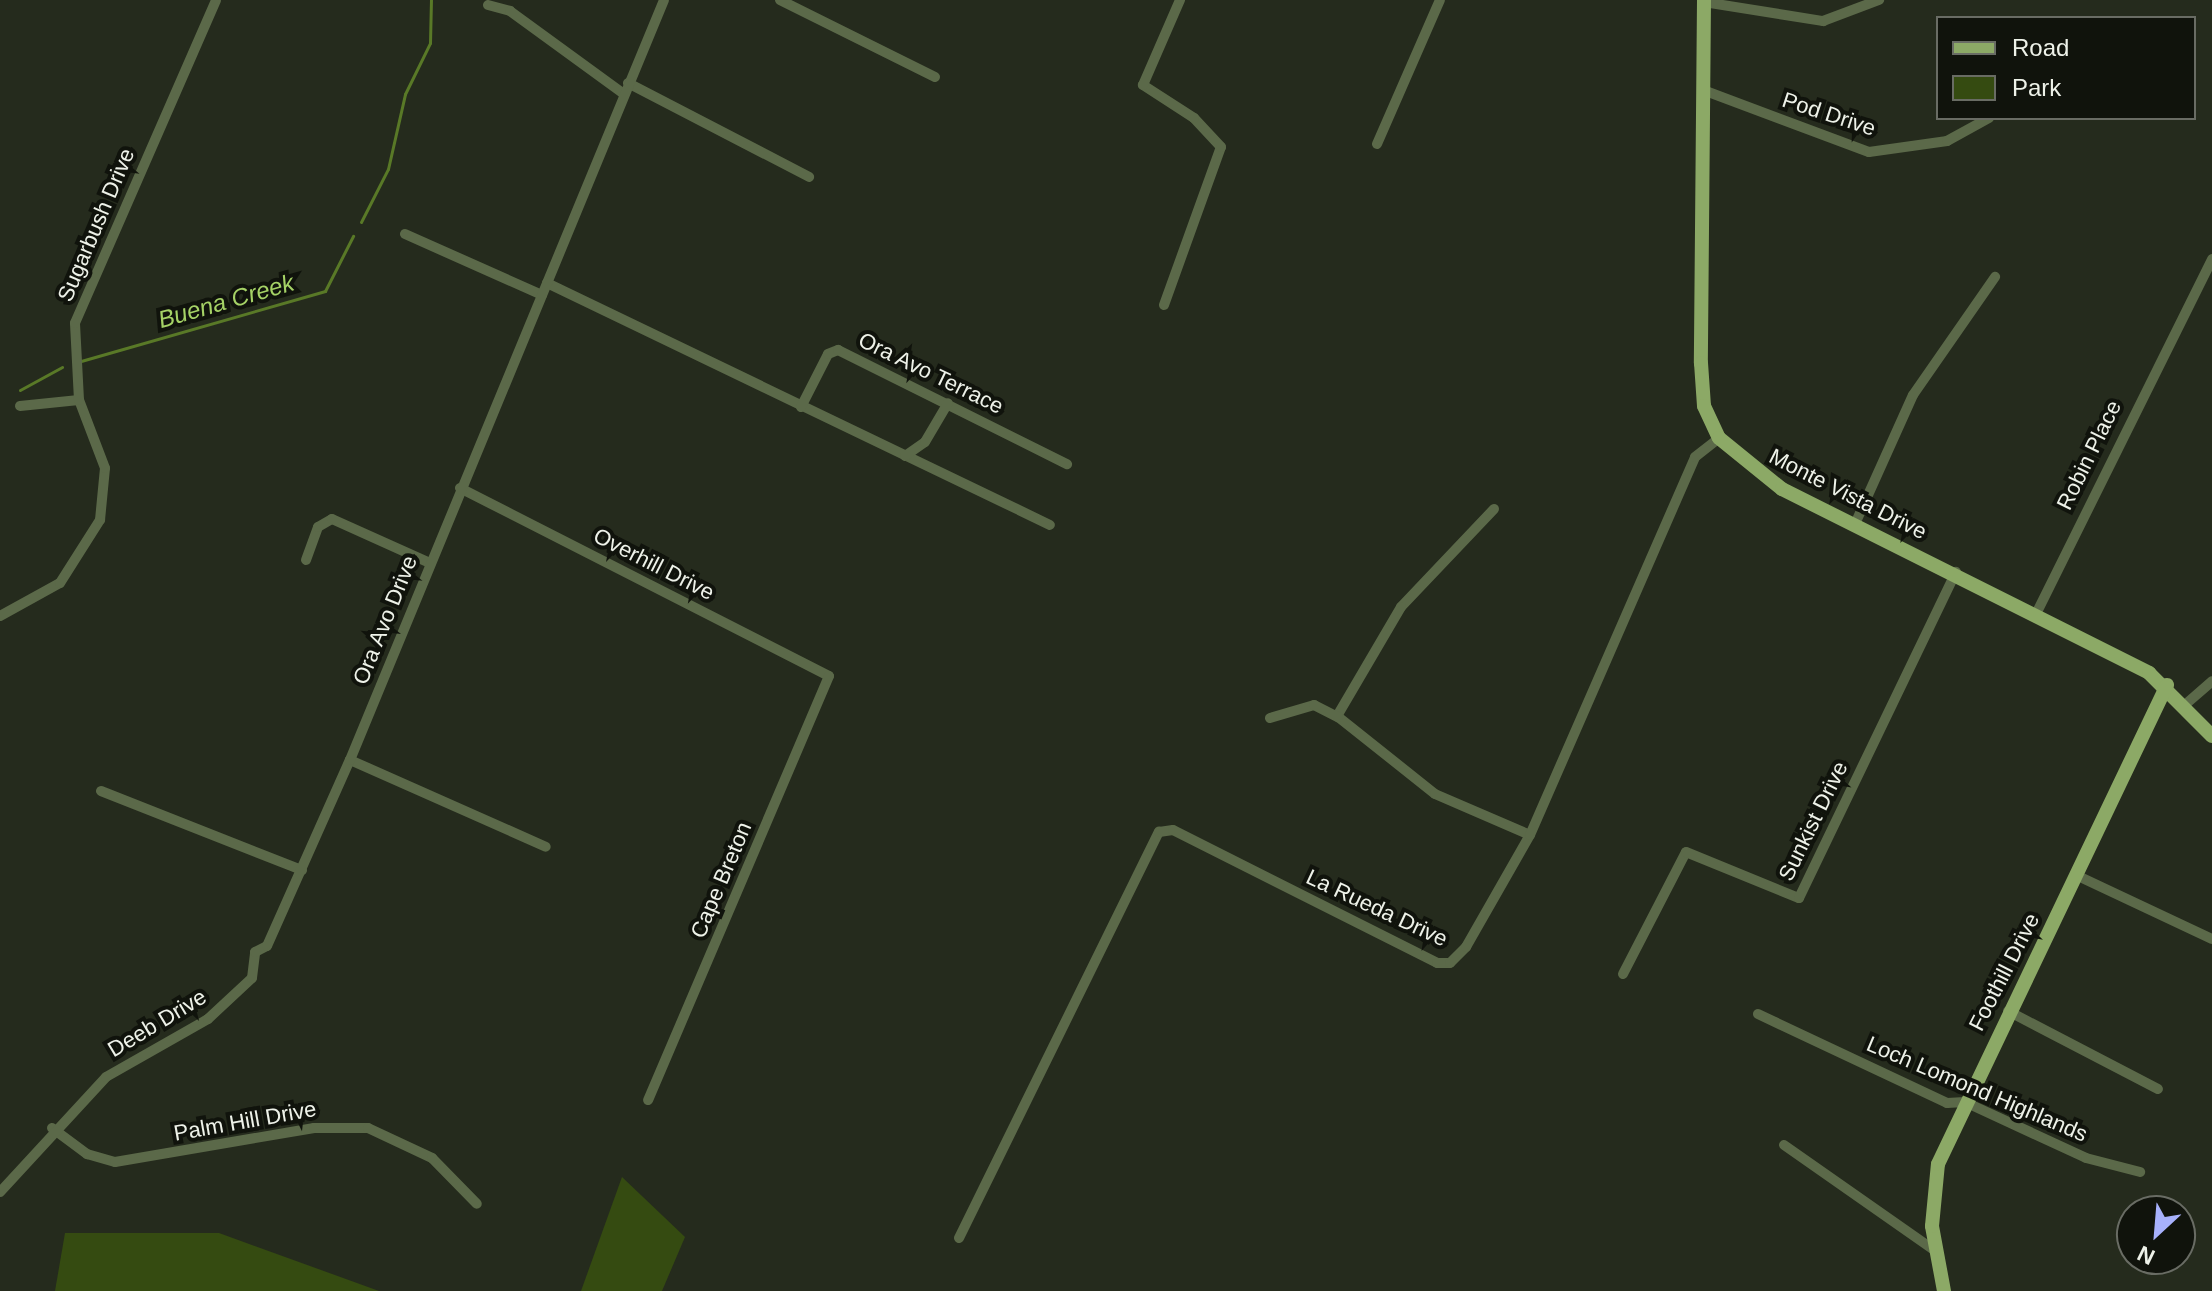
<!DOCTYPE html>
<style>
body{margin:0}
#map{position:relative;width:2212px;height:1291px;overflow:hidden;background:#252b1d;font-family:Arial,sans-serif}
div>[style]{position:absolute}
.green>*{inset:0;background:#354b11}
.stream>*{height:3px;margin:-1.5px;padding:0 1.5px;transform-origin:1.5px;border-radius:1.5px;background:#597927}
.minor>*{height:10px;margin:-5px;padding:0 5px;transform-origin:5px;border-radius:5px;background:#5b6949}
.major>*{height:14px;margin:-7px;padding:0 7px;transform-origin:7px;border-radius:7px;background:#8ca966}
span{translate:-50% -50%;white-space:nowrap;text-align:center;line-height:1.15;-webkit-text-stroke:8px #10130c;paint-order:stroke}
.street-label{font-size:22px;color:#eef2e9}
.water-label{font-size:24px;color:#a5d266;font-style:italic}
.legend{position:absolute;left:1936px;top:16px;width:260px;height:104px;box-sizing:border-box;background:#10130c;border:2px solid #696c64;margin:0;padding:10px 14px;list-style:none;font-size:24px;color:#eef2e9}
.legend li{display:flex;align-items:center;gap:16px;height:40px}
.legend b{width:40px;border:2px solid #696c64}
.north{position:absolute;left:2116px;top:1195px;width:80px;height:80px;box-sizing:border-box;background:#10130c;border:2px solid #696c64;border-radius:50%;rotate:206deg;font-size:22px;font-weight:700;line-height:32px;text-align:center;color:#eef2e9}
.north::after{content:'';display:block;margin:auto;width:28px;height:36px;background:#a7b1fc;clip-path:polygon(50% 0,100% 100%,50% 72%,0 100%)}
</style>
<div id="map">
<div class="green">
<i style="clip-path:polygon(622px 1177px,685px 1237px,662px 1291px,581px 1291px)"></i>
<i style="clip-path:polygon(65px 1233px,219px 1233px,379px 1291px,55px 1291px)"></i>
</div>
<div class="stream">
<i style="left:361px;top:222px;width:59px;rotate:-63deg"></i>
<i style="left:388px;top:169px;width:77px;rotate:-77.2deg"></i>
<i style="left:405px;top:94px;width:57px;rotate:-63.9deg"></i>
<i style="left:430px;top:43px;width:43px;rotate:-88.7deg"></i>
<i style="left:81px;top:361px;width:254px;rotate:-16deg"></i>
<i style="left:325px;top:291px;width:62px;rotate:-63deg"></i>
<i style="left:20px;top:390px;width:48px;rotate:-28.7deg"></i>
</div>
<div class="minor">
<i style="left:780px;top:0;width:173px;rotate:26.4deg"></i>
<i style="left:1704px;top:2px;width:121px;rotate:9.1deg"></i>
<i style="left:1823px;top:21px;width:60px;rotate:-20.6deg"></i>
<i style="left:488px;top:5px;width:23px;rotate:15deg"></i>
<i style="left:510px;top:11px;width:141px;rotate:36.1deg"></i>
<i style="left:628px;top:83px;width:204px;rotate:27.4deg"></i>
<i style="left:1703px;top:90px;width:177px;rotate:20.5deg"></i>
<i style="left:1869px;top:152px;width:79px;rotate:-8deg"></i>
<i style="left:1947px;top:141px;width:48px;rotate:-28.7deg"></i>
<i style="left:1377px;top:144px;width:157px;rotate:-66.4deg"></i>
<i style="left:405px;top:234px;width:150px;rotate:24deg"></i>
<i style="left:547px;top:283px;width:558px;rotate:25.69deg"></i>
<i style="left:1164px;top:305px;width:168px;rotate:-70.2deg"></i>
<i style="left:1221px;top:147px;width:40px;rotate:-133deg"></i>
<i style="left:1194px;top:118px;width:61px;rotate:-147.1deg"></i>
<i style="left:1143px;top:85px;width:93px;rotate:-66.5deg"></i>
<i style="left:20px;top:406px;width:59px;rotate:-5.8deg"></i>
<i style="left:801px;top:407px;width:59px;rotate:-63deg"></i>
<i style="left:828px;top:354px;width:11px;rotate:-22deg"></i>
<i style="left:838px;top:350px;width:256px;rotate:26.5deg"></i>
<i style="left:905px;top:456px;width:24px;rotate:-35deg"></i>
<i style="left:925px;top:442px;width:45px;rotate:-59.5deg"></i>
<i style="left:460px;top:488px;width:414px;rotate:27deg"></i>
<i style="left:829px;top:676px;width:461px;rotate:113.1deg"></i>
<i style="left:1494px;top:509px;width:135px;rotate:133.5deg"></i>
<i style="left:1401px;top:607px;width:126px;rotate:120.4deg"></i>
<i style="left:1337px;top:716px;width:125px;rotate:38.5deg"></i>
<i style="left:1435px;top:794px;width:103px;rotate:23.3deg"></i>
<i style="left:1855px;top:524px;width:141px;rotate:-65.8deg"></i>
<i style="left:1913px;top:395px;width:144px;rotate:-55.2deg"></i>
<i style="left:306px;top:560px;width:35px;rotate:-70deg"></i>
<i style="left:318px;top:527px;width:16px;rotate:-30deg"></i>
<i style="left:332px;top:519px;width:107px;rotate:24.2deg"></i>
<i style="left:2037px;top:612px;width:394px;rotate:-63.6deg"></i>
<i style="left:0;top:616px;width:68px;rotate:-28.8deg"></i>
<i style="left:60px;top:583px;width:75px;rotate:-57.6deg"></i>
<i style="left:100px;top:520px;width:52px;rotate:-84.5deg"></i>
<i style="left:105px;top:468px;width:73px;rotate:-110.9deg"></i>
<i style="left:79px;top:400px;width:77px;rotate:-93deg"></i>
<i style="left:75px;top:323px;width:352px;rotate:-66.4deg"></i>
<i style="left:2187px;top:703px;width:33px;rotate:-41deg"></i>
<i style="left:1270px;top:718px;width:46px;rotate:-16.5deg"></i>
<i style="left:1314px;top:705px;width:27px;rotate:27deg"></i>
<i style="left:350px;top:760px;width:214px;rotate:23.9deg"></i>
<i style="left:101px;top:791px;width:216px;rotate:21.5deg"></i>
<i style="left:2078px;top:876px;width:148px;rotate:25.2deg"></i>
<i style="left:1623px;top:974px;width:137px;rotate:-62.7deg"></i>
<i style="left:1686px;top:852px;width:122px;rotate:22.2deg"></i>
<i style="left:1799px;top:898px;width:362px;rotate:-64.3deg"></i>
<i style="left:2008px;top:1011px;width:169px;rotate:27.5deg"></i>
<i style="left:1758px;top:1014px;width:209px;rotate:25.2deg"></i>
<i style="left:1947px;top:1103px;width:18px;rotate:-3deg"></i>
<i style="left:1965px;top:1102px;width:133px;rotate:24.8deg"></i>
<i style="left:2086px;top:1158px;width:56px;rotate:14.5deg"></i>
<i style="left:52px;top:1128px;width:44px;rotate:36.6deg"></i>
<i style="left:87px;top:1154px;width:29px;rotate:16deg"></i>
<i style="left:115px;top:1162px;width:202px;rotate:-9.7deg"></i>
<i style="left:314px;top:1128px;width:54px"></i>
<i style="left:368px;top:1128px;width:71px;rotate:25.1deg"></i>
<i style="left:432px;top:1158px;width:64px;rotate:45.6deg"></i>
<i style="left:1784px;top:1145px;width:187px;rotate:35deg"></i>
<i style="left:0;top:1192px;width:156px;rotate:-47.3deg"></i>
<i style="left:106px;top:1077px;width:117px;rotate:-29.6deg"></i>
<i style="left:208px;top:1019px;width:60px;rotate:-43deg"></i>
<i style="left:252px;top:978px;width:26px;rotate:-83deg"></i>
<i style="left:255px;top:952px;width:13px;rotate:-27deg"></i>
<i style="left:267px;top:946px;width:204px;rotate:-66deg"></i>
<i style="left:350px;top:760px;width:822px;rotate:-67.55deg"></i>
<i style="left:959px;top:1238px;width:453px;rotate:-63.8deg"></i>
<i style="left:1159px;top:832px;width:14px;rotate:-8deg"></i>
<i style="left:1173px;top:830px;width:296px;rotate:26.7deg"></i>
<i style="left:1437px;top:963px;width:13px"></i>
<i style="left:1450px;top:963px;width:23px;rotate:-45deg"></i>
<i style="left:1466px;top:947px;width:129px;rotate:-60.3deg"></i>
<i style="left:1530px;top:835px;width:412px;rotate:-66.4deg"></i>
<i style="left:1695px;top:457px;width:31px;rotate:-38deg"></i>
</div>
<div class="major">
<i style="left:1704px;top:0;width:363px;rotate:90.5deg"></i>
<i style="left:1701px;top:363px;width:43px;rotate:86deg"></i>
<i style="left:1704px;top:406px;width:35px;rotate:65deg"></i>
<i style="left:1719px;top:438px;width:81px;rotate:39deg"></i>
<i style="left:1782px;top:489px;width:411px;rotate:26.6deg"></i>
<i style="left:2149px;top:673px;width:89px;rotate:45deg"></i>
<i style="left:1944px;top:1291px;width:66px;rotate:-100.5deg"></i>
<i style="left:1932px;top:1226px;width:62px;rotate:-84.5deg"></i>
<i style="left:1938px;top:1164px;width:531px;rotate:-64.45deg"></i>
</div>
<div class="street-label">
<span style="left:1829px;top:114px;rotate:18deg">Pod Drive</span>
<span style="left:96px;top:225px;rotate:-67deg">Sugarbush Drive</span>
<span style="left:931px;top:373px;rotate:26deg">Ora Avo Terrace</span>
<span style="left:2089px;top:455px;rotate:-64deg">Robin Place</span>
<span style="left:1848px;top:494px;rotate:27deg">Monte Vista Drive</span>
<span style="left:654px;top:564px;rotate:27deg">Overhill Drive</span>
<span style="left:385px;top:620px;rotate:-68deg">Ora Avo Drive</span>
<span style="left:1813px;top:821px;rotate:-64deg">Sunkist Drive</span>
<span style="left:721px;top:880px;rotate:-67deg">Cape Breton</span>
<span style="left:1377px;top:908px;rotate:25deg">La Rueda Drive</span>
<span style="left:2004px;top:972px;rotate:-63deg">Foothill Drive</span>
<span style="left:157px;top:1023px;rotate:-31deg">Deeb Drive</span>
<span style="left:1977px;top:1089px;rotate:23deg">Loch Lomond Highlands</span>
<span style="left:245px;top:1121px;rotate:-10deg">Palm Hill Drive</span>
</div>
<div class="water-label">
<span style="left:226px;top:301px;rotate:-16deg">Buena Creek</span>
</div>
<ul class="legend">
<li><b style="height:10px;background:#8ca966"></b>Road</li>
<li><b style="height:22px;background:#354b11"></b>Park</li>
</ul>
<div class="north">N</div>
</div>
